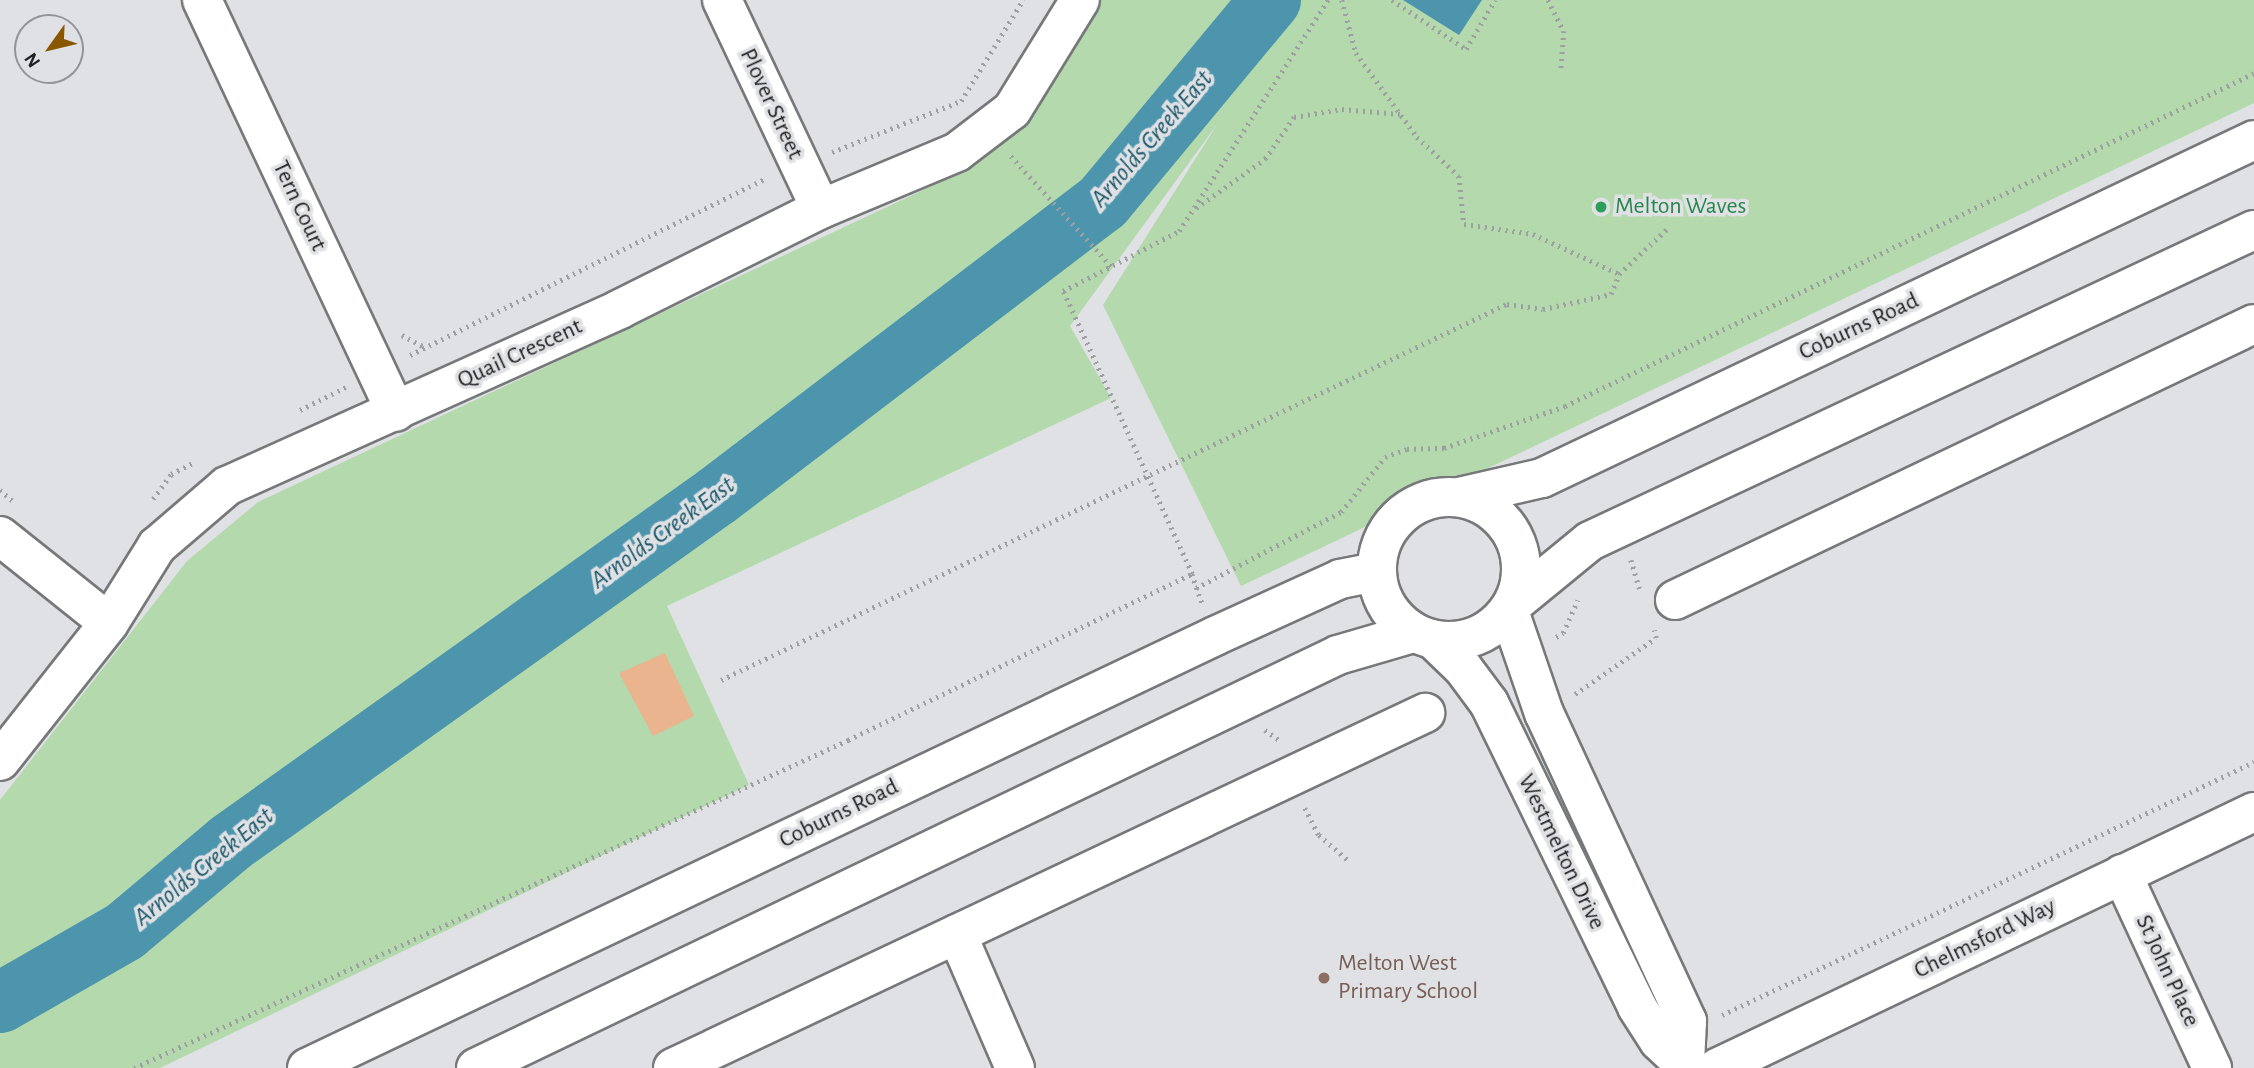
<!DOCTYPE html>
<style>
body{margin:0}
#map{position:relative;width:2254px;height:1068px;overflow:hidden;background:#dfe1e4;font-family:"Alegreya Sans",sans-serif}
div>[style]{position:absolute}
.green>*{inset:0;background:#b3d9ac}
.water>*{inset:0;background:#4c95ad}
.river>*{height:61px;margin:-30.5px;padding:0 30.5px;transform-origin:30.5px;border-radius:30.5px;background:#4c95ad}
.building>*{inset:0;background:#eab48e}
.path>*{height:4.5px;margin-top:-2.25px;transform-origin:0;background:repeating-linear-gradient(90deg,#9d9fa1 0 2px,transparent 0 7px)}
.roads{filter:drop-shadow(2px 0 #76787a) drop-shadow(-2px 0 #76787a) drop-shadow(0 2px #76787a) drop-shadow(0 -2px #76787a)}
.minor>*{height:38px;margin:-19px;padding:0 19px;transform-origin:19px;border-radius:19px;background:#fff}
.minor>.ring{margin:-19px;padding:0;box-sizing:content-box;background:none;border:38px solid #fff;border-radius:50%}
.dots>*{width:19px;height:19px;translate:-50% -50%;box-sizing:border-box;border:4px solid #dfe1e4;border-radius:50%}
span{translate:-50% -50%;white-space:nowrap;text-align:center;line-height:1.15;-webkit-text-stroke:7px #dfe1e4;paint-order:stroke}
.street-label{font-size:24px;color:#1f2021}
.leisure-label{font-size:24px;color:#27864d}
.left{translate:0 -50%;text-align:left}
.education-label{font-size:24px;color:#785e54}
.water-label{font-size:26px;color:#1c586a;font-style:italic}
.north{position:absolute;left:14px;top:14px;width:70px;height:70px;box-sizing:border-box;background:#dfe1e4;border:2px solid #929496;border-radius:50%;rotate:236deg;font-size:19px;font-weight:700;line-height:28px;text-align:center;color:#1f2021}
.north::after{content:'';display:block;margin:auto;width:24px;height:32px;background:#895700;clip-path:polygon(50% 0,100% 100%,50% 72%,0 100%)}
</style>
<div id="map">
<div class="green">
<i style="clip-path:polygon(1098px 0,2254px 0,2254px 103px,1241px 586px,1103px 305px,1218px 123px,1070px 326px,1111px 398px,667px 606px,749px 785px,160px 1068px,0 1068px,0 800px,187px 561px,258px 502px,968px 169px,1021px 130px)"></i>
</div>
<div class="water">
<i style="clip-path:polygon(1403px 0,1482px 0,1459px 35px)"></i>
</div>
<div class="river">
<i style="left:0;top:1002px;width:143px;rotate:-29.8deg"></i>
<i style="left:124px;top:931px;width:138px;rotate:-40deg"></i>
<i style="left:230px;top:842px;width:598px;rotate:-35.47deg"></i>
<i style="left:717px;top:495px;width:484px;rotate:-37.3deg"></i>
<i style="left:1102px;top:202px;width:263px;rotate:-50.3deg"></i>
</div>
<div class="building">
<i style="clip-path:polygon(665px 653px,694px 716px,653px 736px,619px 673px)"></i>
</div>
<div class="path">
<i style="left:1342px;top:0;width:55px;rotate:75.2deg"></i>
<i style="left:1356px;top:53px;width:104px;rotate:54deg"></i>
<i style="left:1417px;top:137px;width:57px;rotate:42.9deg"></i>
<i style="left:1459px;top:176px;width:48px;rotate:84.1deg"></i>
<i style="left:1464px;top:224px;width:70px;rotate:8.2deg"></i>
<i style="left:1533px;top:234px;width:95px;rotate:24.9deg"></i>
<i style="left:1392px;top:0;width:89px;rotate:33.5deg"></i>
<i style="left:1466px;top:49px;width:57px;rotate:-59.4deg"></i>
<i style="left:1548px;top:0;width:35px;rotate:63deg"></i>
<i style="left:1564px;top:31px;width:41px;rotate:94.2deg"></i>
<i style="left:961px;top:101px;width:119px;rotate:-58.5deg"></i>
<i style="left:832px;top:152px;width:139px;rotate:-21.6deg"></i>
<i style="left:1011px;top:156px;width:149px;rotate:47.7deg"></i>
<i style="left:1196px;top:208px;width:85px;rotate:-35.4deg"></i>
<i style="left:1265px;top:159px;width:51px;rotate:-55.4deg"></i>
<i style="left:1294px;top:117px;width:49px;rotate:-9.5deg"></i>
<i style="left:1342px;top:109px;width:58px;rotate:4.9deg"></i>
<i style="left:402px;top:335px;width:26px;rotate:28deg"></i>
<i style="left:410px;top:355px;width:398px;rotate:-26.4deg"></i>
<i style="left:300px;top:410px;width:51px;rotate:-26.6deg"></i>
<i style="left:0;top:490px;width:17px;rotate:40deg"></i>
<i style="left:153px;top:499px;width:31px;rotate:-54deg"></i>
<i style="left:171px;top:474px;width:27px;rotate:-27deg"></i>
<i style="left:1631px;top:560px;width:30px;rotate:73deg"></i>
<i style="left:1192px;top:574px;width:31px;rotate:71deg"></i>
<i style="left:1196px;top:588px;width:164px;rotate:-27.7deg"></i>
<i style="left:1341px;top:512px;width:70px;rotate:-51.3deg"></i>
<i style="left:1385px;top:457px;width:23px;rotate:-20deg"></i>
<i style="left:1407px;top:449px;width:37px;rotate:-2deg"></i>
<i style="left:1444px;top:448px;width:128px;rotate:-19.1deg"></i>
<i style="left:1565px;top:406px;width:765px;rotate:-25.79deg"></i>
<i style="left:1556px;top:637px;width:8px;rotate:-30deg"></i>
<i style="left:1563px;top:633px;width:36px;rotate:-66deg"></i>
<i style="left:721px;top:680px;width:871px;rotate:-25.57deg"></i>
<i style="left:1507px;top:304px;width:36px;rotate:8deg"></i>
<i style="left:1543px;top:309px;width:70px;rotate:-12.4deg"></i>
<i style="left:1611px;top:294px;width:22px;rotate:-68deg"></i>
<i style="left:1619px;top:274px;width:67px;rotate:-43.2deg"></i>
<i style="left:1575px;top:694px;width:98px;rotate:-34.7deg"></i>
<i style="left:1656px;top:638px;width:8px;rotate:-104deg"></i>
<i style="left:1265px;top:730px;width:19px;rotate:35deg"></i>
<i style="left:1305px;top:808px;width:30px;rotate:63deg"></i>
<i style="left:1319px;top:835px;width:40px;rotate:41deg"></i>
<i style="left:1722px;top:1015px;width:589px;rotate:-25.43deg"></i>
<i style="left:134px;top:1068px;width:786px;rotate:-24.67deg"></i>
<i style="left:848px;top:740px;width:382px;rotate:-25.8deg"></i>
<i style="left:1192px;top:574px;width:311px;rotate:-114.5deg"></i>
<i style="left:1063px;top:291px;width:131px;rotate:-27.3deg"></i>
<i style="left:1179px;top:231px;width:275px;rotate:-57.2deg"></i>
</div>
<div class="roads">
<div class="minor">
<i style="left:202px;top:0;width:455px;rotate:64.8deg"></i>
<i style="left:722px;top:0;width:231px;rotate:64.7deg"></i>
<i class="ring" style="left:1377px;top:497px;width:106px;height:106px"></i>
<i style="left:1459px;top:497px;width:85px;rotate:-12.9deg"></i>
<i style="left:1542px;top:478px;width:788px;rotate:-25.39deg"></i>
<i style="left:0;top:536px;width:139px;rotate:38.6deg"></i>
<i style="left:1675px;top:600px;width:641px;rotate:-25.49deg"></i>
<i style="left:1513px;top:604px;width:99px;rotate:-39.3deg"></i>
<i style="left:1590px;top:541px;width:733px;rotate:-25.1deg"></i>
<i style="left:1509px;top:611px;width:108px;rotate:71.1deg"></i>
<i style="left:1544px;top:713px;width:340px;rotate:65.1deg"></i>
<i style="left:1687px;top:1021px;width:42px;rotate:92.7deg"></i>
<i style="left:1435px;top:641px;width:39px;rotate:44deg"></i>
<i style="left:1463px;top:668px;width:44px;rotate:53.4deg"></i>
<i style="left:1489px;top:703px;width:338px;rotate:64deg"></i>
<i style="left:1637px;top:1007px;width:40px;rotate:57.1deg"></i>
<i style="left:1659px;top:1041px;width:40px;rotate:43deg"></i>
<i style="left:0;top:761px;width:176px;rotate:-51.7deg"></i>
<i style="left:109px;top:623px;width:91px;rotate:-58.1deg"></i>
<i style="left:157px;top:546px;width:92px;rotate:-40.6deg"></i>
<i style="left:227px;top:486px;width:431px;rotate:-24.2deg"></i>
<i style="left:620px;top:309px;width:225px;rotate:-26.5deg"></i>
<i style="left:821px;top:209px;width:147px;rotate:-22.7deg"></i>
<i style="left:957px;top:152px;width:69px;rotate:-37.4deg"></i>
<i style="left:1012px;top:110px;width:129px;rotate:-58.3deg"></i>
<i style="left:2122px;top:874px;width:214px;rotate:65.1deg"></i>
<i style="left:957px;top:934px;width:146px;rotate:66.6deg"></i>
<i style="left:307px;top:1068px;width:1006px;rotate:-25.44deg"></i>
<i style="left:1215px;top:636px;width:137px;rotate:-24.5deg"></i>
<i style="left:1340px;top:579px;width:37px;rotate:-11deg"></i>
<i style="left:476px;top:1068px;width:956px;rotate:-25.6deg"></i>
<i style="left:1338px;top:655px;width:78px;rotate:-16.3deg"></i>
<i style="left:673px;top:1068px;width:832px;rotate:-25.27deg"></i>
<i style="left:1717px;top:1068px;width:595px;rotate:-25.49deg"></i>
</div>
</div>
<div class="dots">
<i style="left:1601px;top:207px;background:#2e9e5b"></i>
<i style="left:1324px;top:978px;background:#8d6e63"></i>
</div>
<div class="street-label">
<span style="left:771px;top:104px;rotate:65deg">Plover Street</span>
<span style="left:299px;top:206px;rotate:65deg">Tern Court</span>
<span style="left:1859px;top:327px;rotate:-25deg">Coburns Road</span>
<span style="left:520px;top:354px;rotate:-25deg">Quail Crescent</span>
<span style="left:839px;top:814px;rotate:-26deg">Coburns Road</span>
<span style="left:1561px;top:852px;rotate:64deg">Westmelton Drive</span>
<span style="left:1985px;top:939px;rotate:-26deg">Chelmsford Way</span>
<span style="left:2167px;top:971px;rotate:65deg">St John Place</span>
</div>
<div class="leisure-label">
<span class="left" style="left:1615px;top:207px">Melton Waves</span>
</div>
<div class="education-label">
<span class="left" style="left:1338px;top:978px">Melton West<br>Primary School</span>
</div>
<div class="water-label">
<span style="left:1152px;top:139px;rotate:-49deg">Arnolds Creek East</span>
<span style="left:663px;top:533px;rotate:-36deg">Arnolds Creek East</span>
<span style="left:204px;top:867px;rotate:-39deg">Arnolds Creek East</span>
</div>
<div class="north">N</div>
</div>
